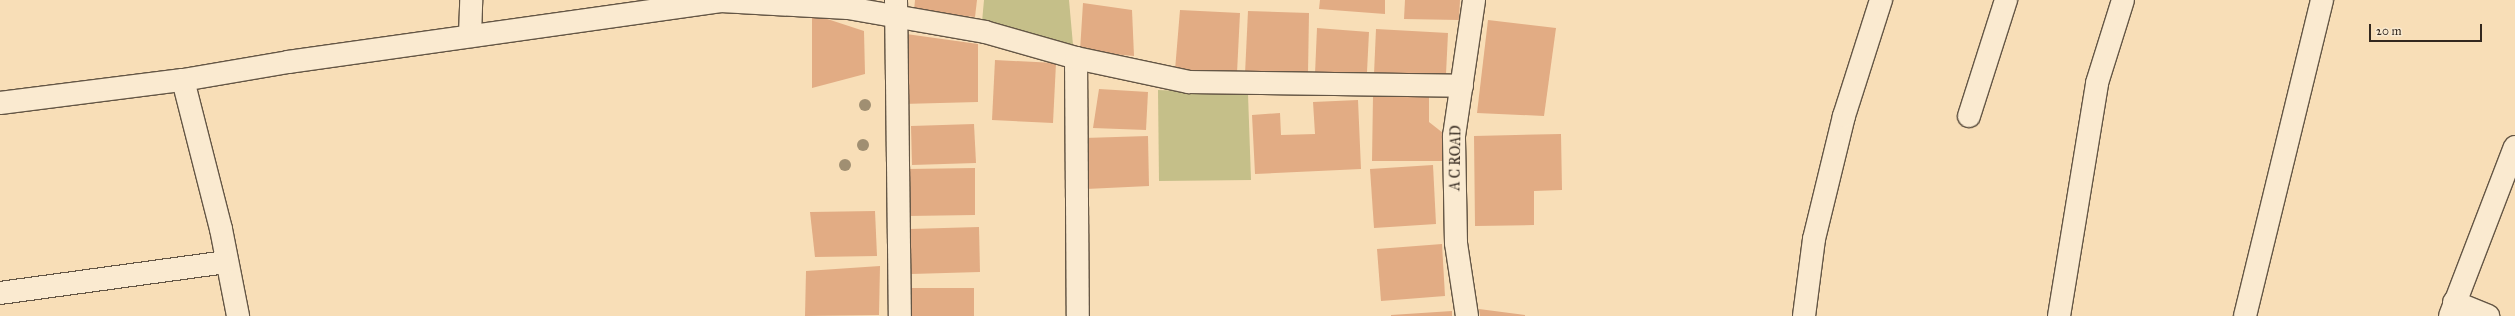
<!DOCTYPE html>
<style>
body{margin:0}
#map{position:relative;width:2515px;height:316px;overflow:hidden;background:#f8deb7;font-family:"IM FELL Great Primer",serif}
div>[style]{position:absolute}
.green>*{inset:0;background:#c5bf89}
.building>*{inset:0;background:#e2ac84}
.roads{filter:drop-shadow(1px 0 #645645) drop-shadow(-1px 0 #645645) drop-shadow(0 1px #645645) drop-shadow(0 -1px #645645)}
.street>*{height:22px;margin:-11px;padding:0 11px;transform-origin:11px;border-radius:11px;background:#faead0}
.trees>*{width:12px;height:12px;margin:-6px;border-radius:50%;background:#a08f72}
span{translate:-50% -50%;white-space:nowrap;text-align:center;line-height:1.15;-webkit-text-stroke:4px #faead0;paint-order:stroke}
.street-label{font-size:14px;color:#33281f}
.scale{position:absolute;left:2369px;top:24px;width:113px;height:18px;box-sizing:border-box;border:2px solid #33281f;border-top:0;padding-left:5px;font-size:12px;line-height:14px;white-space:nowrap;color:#33281f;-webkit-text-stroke:3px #faead0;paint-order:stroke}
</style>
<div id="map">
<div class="green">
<i style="clip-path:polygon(984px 0,1069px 0,1073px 45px,982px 22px)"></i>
<i style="clip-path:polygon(1158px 90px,1248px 94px,1251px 180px,1159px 181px)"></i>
</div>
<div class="building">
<i style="clip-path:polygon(915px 0,977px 0,975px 17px,914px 11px)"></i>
<i style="clip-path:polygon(1320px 0,1385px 0,1385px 14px,1319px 9px)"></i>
<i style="clip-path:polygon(1405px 0,1460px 0,1459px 20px,1404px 19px)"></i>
<i style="clip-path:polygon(1083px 3px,1132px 10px,1134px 56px,1080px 51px)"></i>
<i style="clip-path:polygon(1180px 10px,1240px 13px,1237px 73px,1175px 70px)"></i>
<i style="clip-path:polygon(1248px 11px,1309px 13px,1308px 73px,1245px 74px)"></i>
<i style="clip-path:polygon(812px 14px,864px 31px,865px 74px,812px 88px)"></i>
<i style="clip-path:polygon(1488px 20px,1556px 28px,1544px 116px,1477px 113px)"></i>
<i style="clip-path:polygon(1317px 28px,1369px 32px,1367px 72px,1315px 74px)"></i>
<i style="clip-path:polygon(1376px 29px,1448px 33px,1446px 74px,1374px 74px)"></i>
<i style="clip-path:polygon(899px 33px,978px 44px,978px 102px,902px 104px)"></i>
<i style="clip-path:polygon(995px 60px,1056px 63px,1053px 123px,992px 120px)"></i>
<i style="clip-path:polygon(1099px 89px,1148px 92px,1146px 130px,1093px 128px)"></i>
<i style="clip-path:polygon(1373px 96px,1429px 97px,1429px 122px,1443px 133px,1442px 161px,1372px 161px)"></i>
<i style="clip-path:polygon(1358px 100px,1361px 169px,1255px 174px,1252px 115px,1280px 113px,1281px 135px,1315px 134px,1313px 102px)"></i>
<i style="clip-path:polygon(974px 124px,976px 163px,912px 165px,911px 126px)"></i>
<i style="clip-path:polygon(1561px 134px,1562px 190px,1534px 191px,1534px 225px,1475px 226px,1474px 136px)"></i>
<i style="clip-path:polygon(1148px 136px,1149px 186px,1086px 189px,1084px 138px)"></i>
<i style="clip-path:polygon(1433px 165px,1436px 224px,1374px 228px,1370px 169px)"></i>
<i style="clip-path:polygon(975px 168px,975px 215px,908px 216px,907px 169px)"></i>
<i style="clip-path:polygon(875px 211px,877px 256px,815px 257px,810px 212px)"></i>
<i style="clip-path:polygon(979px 227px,980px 272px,911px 274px,909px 229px)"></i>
<i style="clip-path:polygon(1442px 244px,1445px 296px,1381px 301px,1377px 249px)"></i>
<i style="clip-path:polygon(880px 266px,879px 315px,805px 316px,806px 271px)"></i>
<i style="clip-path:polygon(908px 288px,974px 288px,974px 316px,908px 316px)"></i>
<i style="clip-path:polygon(1479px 309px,1525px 315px,1525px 316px,1480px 316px)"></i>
<i style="clip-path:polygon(1452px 311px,1452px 316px,1391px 316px,1391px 315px)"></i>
</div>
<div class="roads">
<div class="street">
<i style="left:896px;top:0;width:316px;rotate:89.3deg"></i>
<i style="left:470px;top:36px;width:36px;rotate:-88deg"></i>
<i style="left:1076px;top:58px;width:258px;rotate:89.6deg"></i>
<i style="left:183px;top:80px;width:154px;rotate:75.7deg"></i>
<i style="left:221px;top:229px;width:89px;rotate:78.9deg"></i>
<i style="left:0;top:103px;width:184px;rotate:-7.2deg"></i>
<i style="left:183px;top:80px;width:107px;rotate:-9.7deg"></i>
<i style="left:288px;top:62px;width:437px;rotate:-8deg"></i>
<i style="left:721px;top:1px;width:127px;rotate:3.2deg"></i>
<i style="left:848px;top:8px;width:139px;rotate:9.9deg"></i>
<i style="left:985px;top:32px;width:95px;rotate:15.9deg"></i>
<i style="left:1076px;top:58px;width:116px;rotate:12deg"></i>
<i style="left:1189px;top:82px;width:273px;rotate:0.8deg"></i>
<i style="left:1969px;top:116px;width:122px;rotate:-72.3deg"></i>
<i style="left:0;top:293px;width:229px;rotate:-7.8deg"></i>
<i style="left:2454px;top:302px;width:37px;rotate:22deg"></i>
<i style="left:1467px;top:316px;width:74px;rotate:-98.6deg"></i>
<i style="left:1456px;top:243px;width:107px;rotate:-91.1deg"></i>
<i style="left:1454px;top:136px;width:137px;rotate:-81.6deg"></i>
<i style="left:1804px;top:316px;width:78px;rotate:-82.6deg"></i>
<i style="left:1814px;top:239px;width:127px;rotate:-76.3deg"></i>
<i style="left:1844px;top:116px;width:122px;rotate:-72.3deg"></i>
<i style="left:2059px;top:316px;width:236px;rotate:-80.7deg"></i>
<i style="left:2097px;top:83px;width:87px;rotate:-72.6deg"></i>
<i style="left:2245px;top:316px;width:325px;rotate:-76.3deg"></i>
<i style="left:2450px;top:316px;width:181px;rotate:-69deg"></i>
</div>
</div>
<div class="trees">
<i style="left:865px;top:105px"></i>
<i style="left:863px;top:145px"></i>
<i style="left:845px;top:165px"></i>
</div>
<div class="street-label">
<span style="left:1456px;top:158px;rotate:-89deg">A C ROAD</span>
</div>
<div class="scale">20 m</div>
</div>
